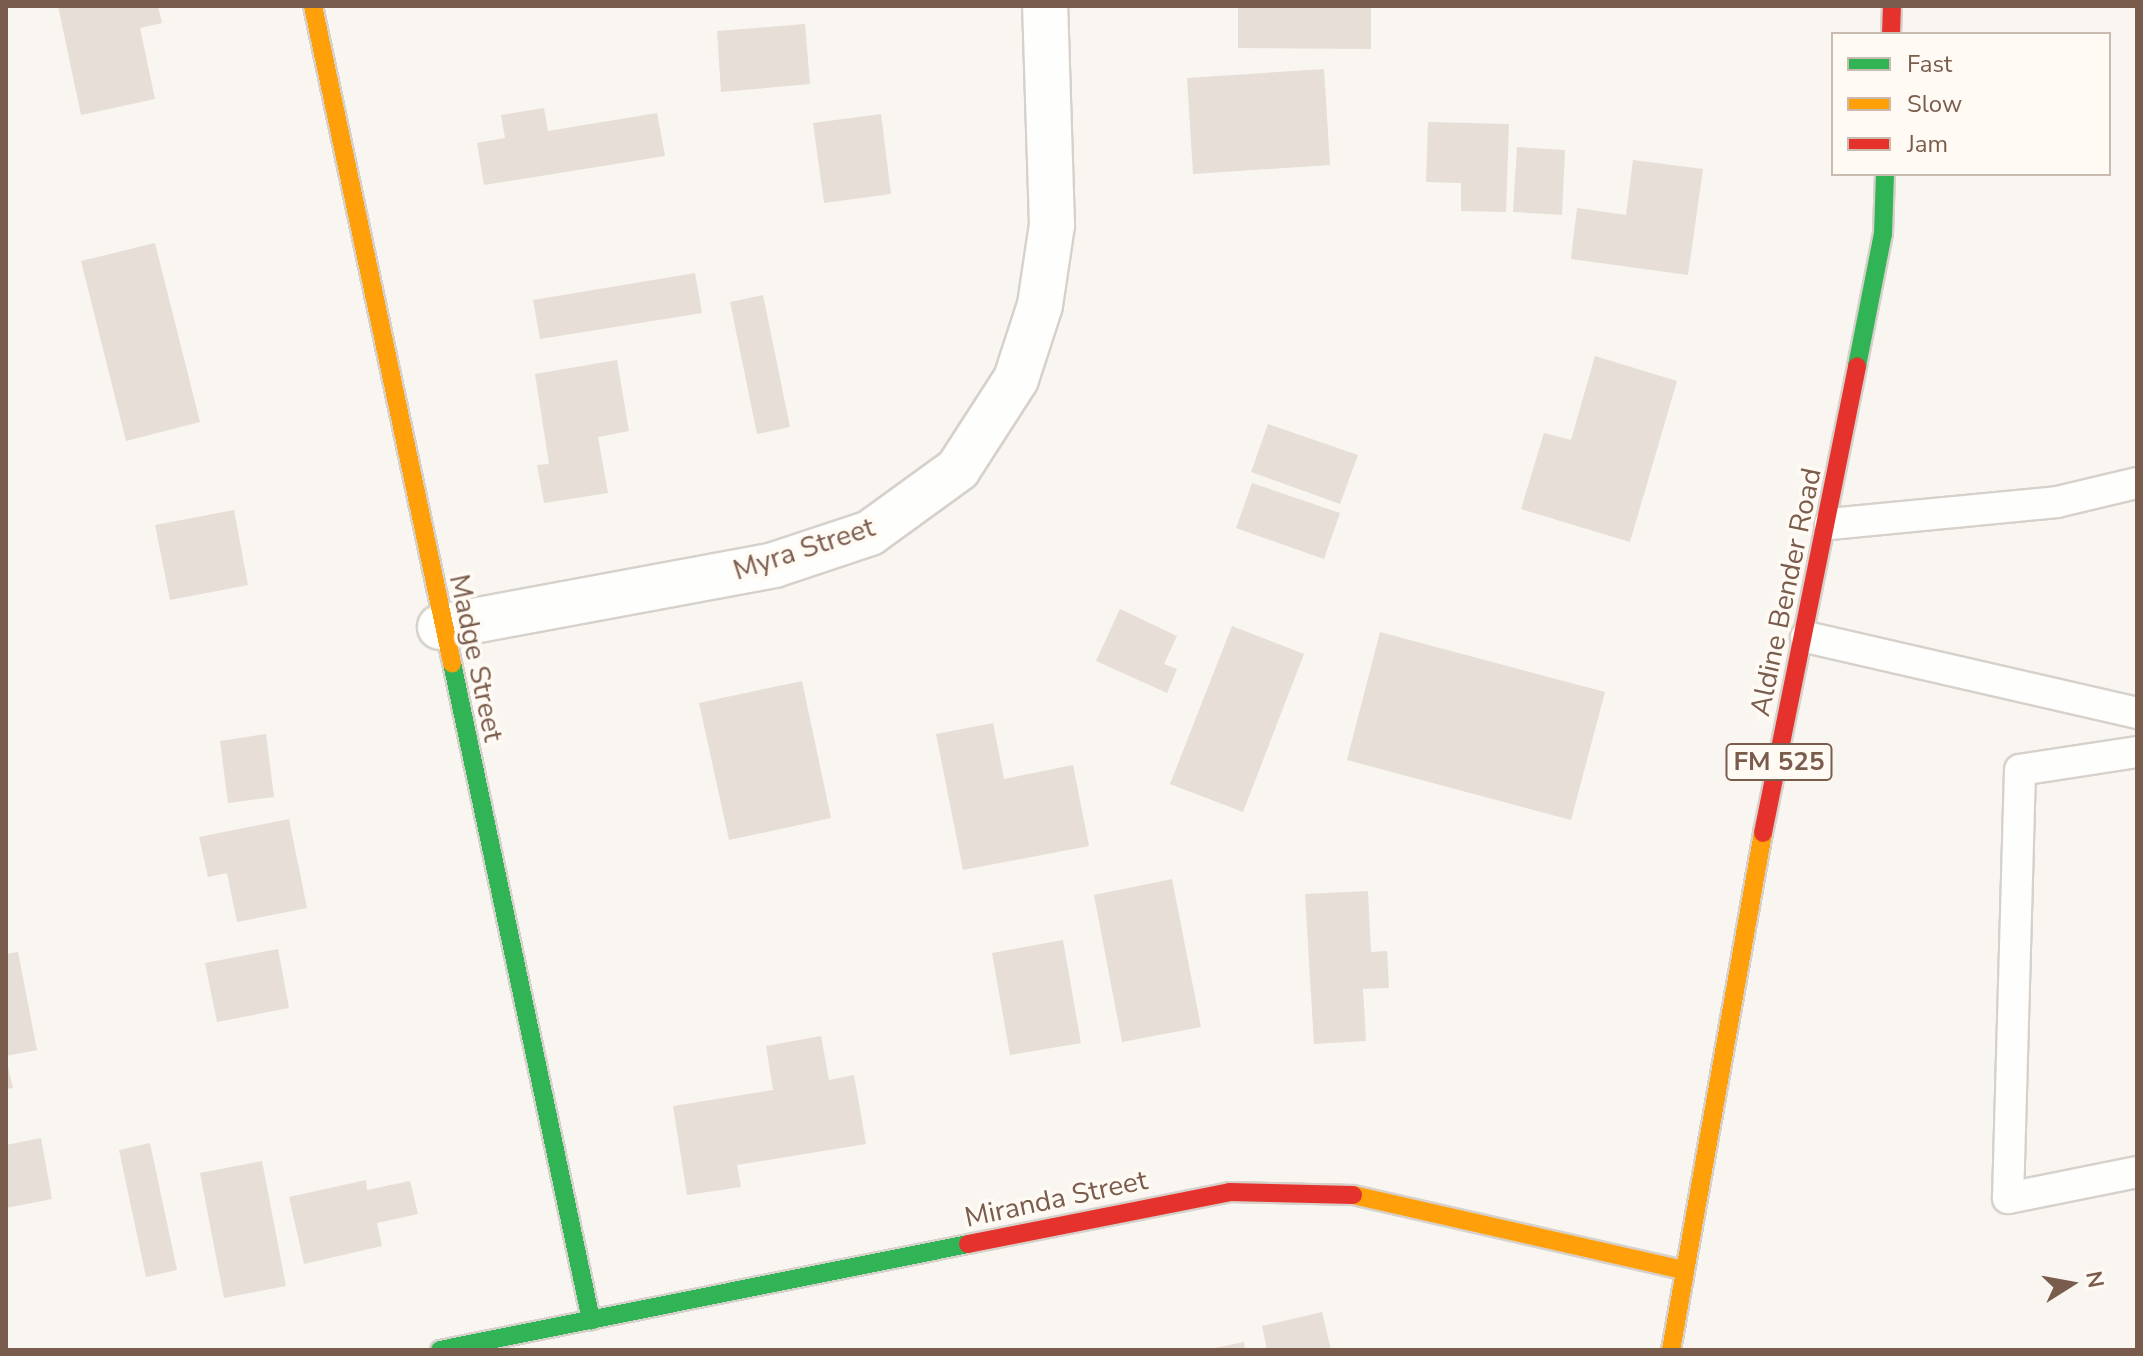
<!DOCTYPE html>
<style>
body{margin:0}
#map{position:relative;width:2143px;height:1356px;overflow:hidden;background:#f9f5f0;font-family:"Nunito Sans",sans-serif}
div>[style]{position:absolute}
.building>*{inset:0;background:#e6ded7}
.roads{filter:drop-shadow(2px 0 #d7d1cb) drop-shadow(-2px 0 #d7d1cb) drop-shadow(0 2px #d7d1cb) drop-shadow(0 -2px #d7d1cb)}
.lane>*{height:30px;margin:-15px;padding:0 15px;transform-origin:15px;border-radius:15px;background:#fefefd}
.street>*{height:44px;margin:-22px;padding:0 22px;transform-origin:22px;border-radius:22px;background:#fefefd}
.fast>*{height:18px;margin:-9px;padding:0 9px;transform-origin:9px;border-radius:9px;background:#30b455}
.slow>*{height:18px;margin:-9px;padding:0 9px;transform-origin:9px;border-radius:9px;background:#ff9f0a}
.jam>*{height:18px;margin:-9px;padding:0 9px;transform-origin:9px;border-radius:9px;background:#e5322d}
span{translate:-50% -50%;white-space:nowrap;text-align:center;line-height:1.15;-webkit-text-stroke:7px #fffaf3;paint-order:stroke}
.shield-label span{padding:2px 6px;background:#fffaf3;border:2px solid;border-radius:6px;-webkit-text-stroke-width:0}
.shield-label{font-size:26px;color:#7a5c4d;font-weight:700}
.street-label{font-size:28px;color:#7a5c4d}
.frame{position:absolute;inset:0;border:8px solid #7a5c4d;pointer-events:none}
.legend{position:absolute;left:1831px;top:32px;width:280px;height:144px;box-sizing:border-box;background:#fffaf3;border:2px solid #cabbb1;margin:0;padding:10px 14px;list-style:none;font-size:24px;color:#7a5c4d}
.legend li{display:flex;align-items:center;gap:16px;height:40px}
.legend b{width:40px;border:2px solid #cabbb1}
.north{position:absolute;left:2031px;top:1244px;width:80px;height:80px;-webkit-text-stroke:6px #fffaf3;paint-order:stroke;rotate:79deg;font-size:22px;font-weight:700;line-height:32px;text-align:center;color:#7a5c4d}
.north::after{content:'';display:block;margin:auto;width:28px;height:36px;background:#7a5c4d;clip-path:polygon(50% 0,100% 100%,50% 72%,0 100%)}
</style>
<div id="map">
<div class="building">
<i style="clip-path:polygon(58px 6px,158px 6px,162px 23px,140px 28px,155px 99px,81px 115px)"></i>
<i style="clip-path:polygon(1238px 6px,1371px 6px,1371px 49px,1238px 48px)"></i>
<i style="clip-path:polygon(805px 24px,810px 84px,721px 92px,717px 31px)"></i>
<i style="clip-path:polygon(1324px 69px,1330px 165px,1193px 174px,1187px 78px)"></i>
<i style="clip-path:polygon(544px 108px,548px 131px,657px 113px,665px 156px,484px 185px,477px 143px,505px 138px,501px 115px)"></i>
<i style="clip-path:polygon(881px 114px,891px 194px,824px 203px,813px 123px)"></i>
<i style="clip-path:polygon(1428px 122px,1509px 124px,1506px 212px,1461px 211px,1461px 183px,1426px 182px)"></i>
<i style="clip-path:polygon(1517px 147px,1565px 150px,1562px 215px,1513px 212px)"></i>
<i style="clip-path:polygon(1633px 160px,1703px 169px,1688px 275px,1571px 259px,1577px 208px,1626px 215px)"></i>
<i style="clip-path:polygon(155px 243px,200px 422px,126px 441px,81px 261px)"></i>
<i style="clip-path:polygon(695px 273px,702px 313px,540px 339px,533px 300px)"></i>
<i style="clip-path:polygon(763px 295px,790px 427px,757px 434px,730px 302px)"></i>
<i style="clip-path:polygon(1595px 356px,1677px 381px,1630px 542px,1521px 509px,1544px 433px,1571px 440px)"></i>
<i style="clip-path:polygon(617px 360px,629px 431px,598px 437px,608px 493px,544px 503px,537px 465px,549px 464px,535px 374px)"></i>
<i style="clip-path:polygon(1268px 424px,1358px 455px,1340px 504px,1251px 472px)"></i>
<i style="clip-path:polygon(1252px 483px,1340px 513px,1324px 559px,1236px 528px)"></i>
<i style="clip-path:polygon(234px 510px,248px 585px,170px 600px,155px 525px)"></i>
<i style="clip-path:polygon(1120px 609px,1177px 636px,1164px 664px,1177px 669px,1167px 693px,1096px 661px)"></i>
<i style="clip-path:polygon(1232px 626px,1304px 654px,1243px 812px,1170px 784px)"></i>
<i style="clip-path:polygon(1380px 632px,1605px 692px,1571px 820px,1347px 760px)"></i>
<i style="clip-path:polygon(802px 681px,831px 818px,729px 840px,699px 703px)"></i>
<i style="clip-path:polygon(993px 723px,1004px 779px,1073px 765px,1089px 846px,963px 870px,936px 734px)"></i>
<i style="clip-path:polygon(266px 734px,274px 797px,228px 803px,220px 741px)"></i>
<i style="clip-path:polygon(289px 819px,307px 908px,237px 922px,227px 873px,208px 877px,199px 837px)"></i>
<i style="clip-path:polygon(1172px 879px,1201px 1027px,1122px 1042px,1094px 895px)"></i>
<i style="clip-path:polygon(1368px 891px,1371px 952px,1387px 951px,1389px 988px,1363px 989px,1366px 1041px,1314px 1044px,1305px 894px)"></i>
<i style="clip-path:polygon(1063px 940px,1081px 1043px,1010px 1055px,992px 953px)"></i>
<i style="clip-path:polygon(278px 949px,289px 1008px,217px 1022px,205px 963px)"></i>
<i style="clip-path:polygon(18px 952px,37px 1050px,6px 1056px,6px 954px)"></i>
<i style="clip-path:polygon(821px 1036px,829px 1080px,854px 1075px,866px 1144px,737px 1165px,741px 1187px,687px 1195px,673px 1106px,773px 1090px,766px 1046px)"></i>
<i style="clip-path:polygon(6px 1058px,13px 1088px,6px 1089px)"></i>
<i style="clip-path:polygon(41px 1138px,52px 1199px,6px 1208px,6px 1145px)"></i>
<i style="clip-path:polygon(150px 1143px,177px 1270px,146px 1277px,119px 1150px)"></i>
<i style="clip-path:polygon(262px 1161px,286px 1286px,224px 1298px,200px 1173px)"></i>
<i style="clip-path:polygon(366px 1180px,367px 1190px,410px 1181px,418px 1214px,377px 1223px,382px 1246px,304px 1264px,289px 1197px)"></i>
<i style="clip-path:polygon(1322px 1312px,1331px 1350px,1267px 1350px,1262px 1326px)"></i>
<i style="clip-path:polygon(1244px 1342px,1245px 1350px,1210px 1350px,1210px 1349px)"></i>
</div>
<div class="roads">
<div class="lane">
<i style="left:1830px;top:524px;width:228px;rotate:-5.5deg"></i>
<i style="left:2057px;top:502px;width:82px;rotate:-13.4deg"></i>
<i style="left:1806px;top:637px;width:340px;rotate:12.9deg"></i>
<i style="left:2137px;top:752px;width:118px;rotate:171.3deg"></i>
<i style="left:2020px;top:770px;width:428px;rotate:91.6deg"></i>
<i style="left:2008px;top:1198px;width:132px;rotate:-11.4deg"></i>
</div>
<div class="street">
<i style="left:440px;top:627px;width:340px;rotate:-10.5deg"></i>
<i style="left:774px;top:565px;width:101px;rotate:-18.4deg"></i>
<i style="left:870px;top:533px;width:109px;rotate:-36deg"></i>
<i style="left:958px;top:469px;width:107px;rotate:-57.2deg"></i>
<i style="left:1016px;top:379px;width:78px;rotate:-72deg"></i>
<i style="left:1040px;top:305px;width:81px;rotate:-81.5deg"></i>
<i style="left:1052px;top:225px;width:219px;rotate:-91.8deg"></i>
</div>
<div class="fast">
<i style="left:1857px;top:366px;width:135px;rotate:-78.9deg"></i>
<i style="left:1883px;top:234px;width:60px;rotate:-88.1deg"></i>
<i style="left:452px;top:663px;width:672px;rotate:78.05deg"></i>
<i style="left:440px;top:1350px;width:539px;rotate:-11.35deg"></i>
</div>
<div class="slow">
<i style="left:313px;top:6px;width:672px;rotate:78.05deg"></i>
<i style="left:1353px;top:1195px;width:338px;rotate:12.8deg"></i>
<i style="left:1671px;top:1350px;width:525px;rotate:-79.91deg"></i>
</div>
<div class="jam">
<i style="left:1891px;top:34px;width:28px;rotate:-88deg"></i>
<i style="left:1763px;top:833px;width:476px;rotate:-78.6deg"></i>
<i style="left:968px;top:1244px;width:267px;rotate:-11.2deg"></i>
<i style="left:1230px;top:1192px;width:123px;rotate:1.4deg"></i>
</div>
</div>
<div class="shield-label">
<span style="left:1779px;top:762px">FM 525</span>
</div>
<div class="street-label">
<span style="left:804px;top:549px;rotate:-18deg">Myra Street</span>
<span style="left:1786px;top:592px;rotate:-78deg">Aldine Bender Road</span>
<span style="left:476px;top:658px;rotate:78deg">Madge Street</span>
<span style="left:1056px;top:1199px;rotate:-12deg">Miranda Street</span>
</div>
<div class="frame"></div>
<ul class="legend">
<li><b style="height:10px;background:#30b455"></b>Fast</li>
<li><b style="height:10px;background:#ff9f0a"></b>Slow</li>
<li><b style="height:10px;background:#e5322d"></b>Jam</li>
</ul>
<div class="north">N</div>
</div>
